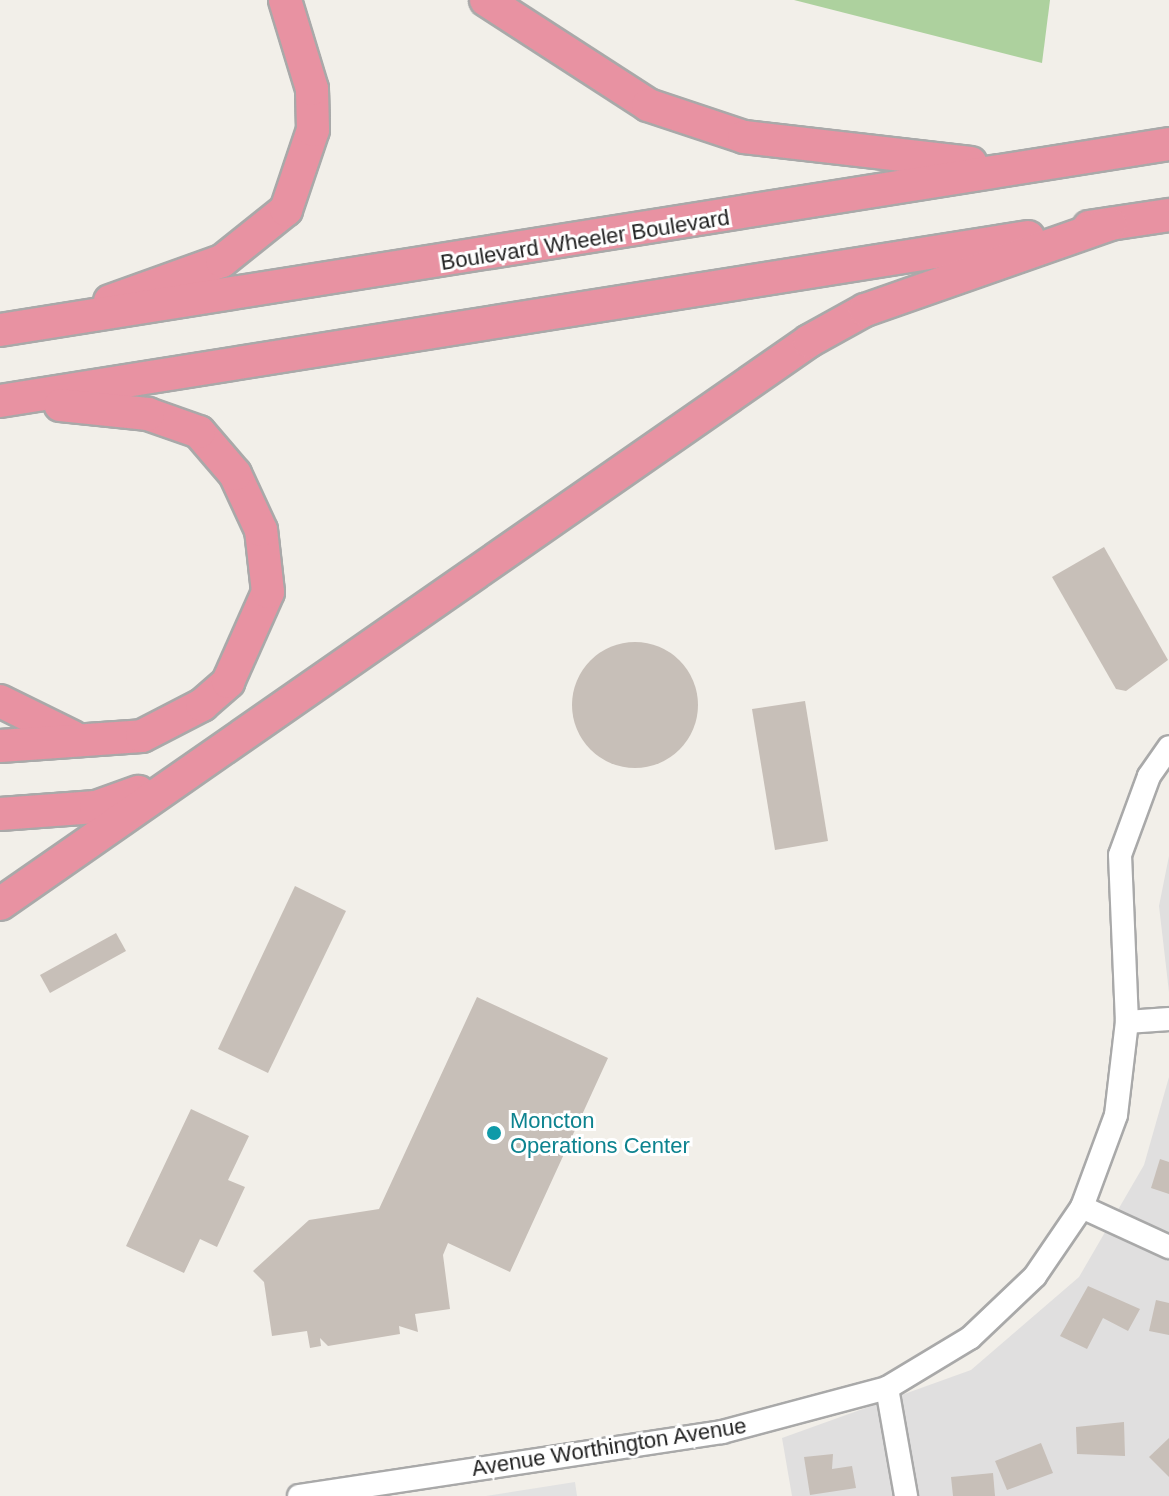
<!DOCTYPE html>
<style>
body{margin:0}
#map{position:relative;width:1169px;height:1496px;overflow:hidden;background:#f2efe9;font-family:Helvetica,sans-serif}
div>[style]{position:absolute}
.residential>*{inset:0;background:#e0dfdf}
.forest>*{inset:0;background:#add19e}
.parking>*{inset:0;background:#e2e2e2}
.building>*{inset:0;background:#c7bfb8}
.round{border-radius:50%}
.roads{filter:drop-shadow(2px 0 #a9a9a9) drop-shadow(-2px 0 #a9a9a9) drop-shadow(0 2px #a9a9a9) drop-shadow(0 -2px #a9a9a9)}
.minor>*{height:22px;margin:-11px;padding:0 11px;transform-origin:11px;border-radius:11px;background:#fff}
.highway>*{height:32px;margin:-16px;padding:0 16px;transform-origin:16px;border-radius:16px;background:#e892a2}
.dots>*{width:22px;height:22px;translate:-50% -50%;box-sizing:border-box;border:4px solid #fff;border-radius:50%}
span{translate:-50% -50%;white-space:nowrap;text-align:center;line-height:1.15;-webkit-text-stroke:6px #fff;paint-order:stroke}
.street-label{font-size:22px;color:#222}
.culture-label{font-size:22px;color:#0d838f}
.left{translate:0 -50%;text-align:left}
</style>
<div id="map">
<div class="residential">
<i style="clip-path:polygon(1169px 856px,1169px 992px,1159px 906px)"></i>
<i style="clip-path:polygon(1169px 1077px,1169px 1496px,792px 1496px,782px 1438px,971px 1370px,1079px 1277px,1144px 1165px)"></i>
</div>
<div class="forest">
<i style="clip-path:polygon(794px 0,1050px 0,1042px 63px)"></i>
</div>
<div class="parking">
<i style="clip-path:polygon(575px 1482px,577px 1496px,486px 1496px)"></i>
</div>
<div class="building">
<i style="clip-path:polygon(1104px 547px,1168px 660px,1126px 691px,1116px 689px,1052px 577px)"></i>
<i class="round" style="left:572px;top:642px;width:126px;height:126px"></i>
<i style="clip-path:polygon(805px 701px,828px 841px,775px 850px,752px 709px)"></i>
<i style="clip-path:polygon(295px 886px,346px 911px,268px 1073px,218px 1049px)"></i>
<i style="clip-path:polygon(116px 933px,126px 951px,50px 993px,40px 975px)"></i>
<i style="clip-path:polygon(477px 997px,608px 1058px,510px 1272px,448px 1243px,443px 1255px,450px 1309px,415px 1314px,418px 1332px,399px 1326px,400px 1334px,328px 1346px,320px 1338px,321px 1346px,310px 1348px,307px 1331px,272px 1336px,264px 1282px,253px 1271px,309px 1220px,379px 1209px)"></i>
<i style="clip-path:polygon(191px 1109px,249px 1136px,228px 1180px,245px 1187px,217px 1247px,200px 1239px,184px 1273px,126px 1246px)"></i>
<i style="clip-path:polygon(1160px 1159px,1169px 1162px,1169px 1194px,1151px 1188px)"></i>
<i style="clip-path:polygon(1088px 1286px,1140px 1309px,1128px 1331px,1103px 1318px,1087px 1349px,1060px 1336px)"></i>
<i style="clip-path:polygon(1156px 1300px,1169px 1303px,1169px 1335px,1149px 1331px)"></i>
<i style="clip-path:polygon(1124px 1422px,1125px 1456px,1077px 1454px,1076px 1427px)"></i>
<i style="clip-path:polygon(1169px 1438px,1169px 1477px,1149px 1457px)"></i>
<i style="clip-path:polygon(1041px 1443px,1053px 1473px,1007px 1490px,995px 1461px)"></i>
<i style="clip-path:polygon(833px 1454px,832px 1469px,852px 1466px,856px 1488px,810px 1495px,804px 1457px)"></i>
<i style="clip-path:polygon(993px 1473px,995px 1496px,953px 1496px,951px 1477px)"></i>
</div>
<div class="roads">
<div class="minor">
<i style="left:1127px;top:1022px;width:42px;rotate:-4.1deg"></i>
<i style="left:1082px;top:1207px;width:96px;rotate:24.7deg"></i>
<i style="left:887px;top:1388px;width:110px;rotate:80deg"></i>
<i style="left:299px;top:1496px;width:428px;rotate:-8.6deg"></i>
<i style="left:722px;top:1432px;width:171px;rotate:-14.9deg"></i>
<i style="left:887px;top:1388px;width:97px;rotate:-31.1deg"></i>
<i style="left:970px;top:1338px;width:90px;rotate:-43.6deg"></i>
<i style="left:1035px;top:1276px;width:83px;rotate:-55.7deg"></i>
<i style="left:1082px;top:1207px;width:98px;rotate:-69.7deg"></i>
<i style="left:1116px;top:1115px;width:94px;rotate:-83.3deg"></i>
<i style="left:1127px;top:1022px;width:167px;rotate:-92.4deg"></i>
<i style="left:1120px;top:855px;width:84px;rotate:-69.8deg"></i>
<i style="left:1149px;top:776px;width:35px;rotate:-55deg"></i>
</div>
<div class="highway">
<i style="left:486px;top:0;width:193px;rotate:32.9deg"></i>
<i style="left:648px;top:105px;width:101px;rotate:18.4deg"></i>
<i style="left:744px;top:137px;width:228px;rotate:6.5deg"></i>
<i style="left:1089px;top:227px;width:81px;rotate:-8.5deg"></i>
<i style="left:110px;top:301px;width:119px;rotate:-19.7deg"></i>
<i style="left:222px;top:261px;width:82px;rotate:-38.6deg"></i>
<i style="left:286px;top:210px;width:84px;rotate:-71.4deg"></i>
<i style="left:313px;top:130px;width:41px;rotate:-91.4deg"></i>
<i style="left:312px;top:89px;width:93px;rotate:-106.9deg"></i>
<i style="left:0;top:330px;width:1184px;rotate:-9.04deg"></i>
<i style="left:0;top:401px;width:1041px;rotate:-9.06deg"></i>
<i style="left:0;top:701px;width:81px;rotate:26.3deg"></i>
<i style="left:0;top:746px;width:142px;rotate:-4deg"></i>
<i style="left:142px;top:736px;width:68px;rotate:-27.3deg"></i>
<i style="left:202px;top:705px;width:35px;rotate:-41deg"></i>
<i style="left:228px;top:682px;width:98px;rotate:-66deg"></i>
<i style="left:268px;top:592px;width:62px;rotate:-96.4deg"></i>
<i style="left:261px;top:530px;width:62px;rotate:-114.9deg"></i>
<i style="left:235px;top:474px;width:55px;rotate:-130.6deg"></i>
<i style="left:199px;top:432px;width:54px;rotate:-160.6deg"></i>
<i style="left:148px;top:414px;width:88px;rotate:-174.2deg"></i>
<i style="left:0;top:814px;width:96px;rotate:-4.2deg"></i>
<i style="left:96px;top:807px;width:45px;rotate:-19.7deg"></i>
<i style="left:0;top:904px;width:986px;rotate:-34.83deg"></i>
<i style="left:809px;top:341px;width:64px;rotate:-29deg"></i>
<i style="left:865px;top:310px;width:260px;rotate:-19.3deg"></i>
</div>
</div>
<div class="dots">
<i style="left:494px;top:1133px;background:#0f9aa8"></i>
</div>
<div class="street-label">
<span style="left:585px;top:240px;rotate:-9deg">Boulevard Wheeler Boulevard</span>
<span style="left:609px;top:1447px;rotate:-9deg">Avenue Worthington Avenue</span>
</div>
<div class="culture-label">
<span class="left" style="left:510px;top:1133px">Moncton<br>Operations Center</span>
</div>
</div>
